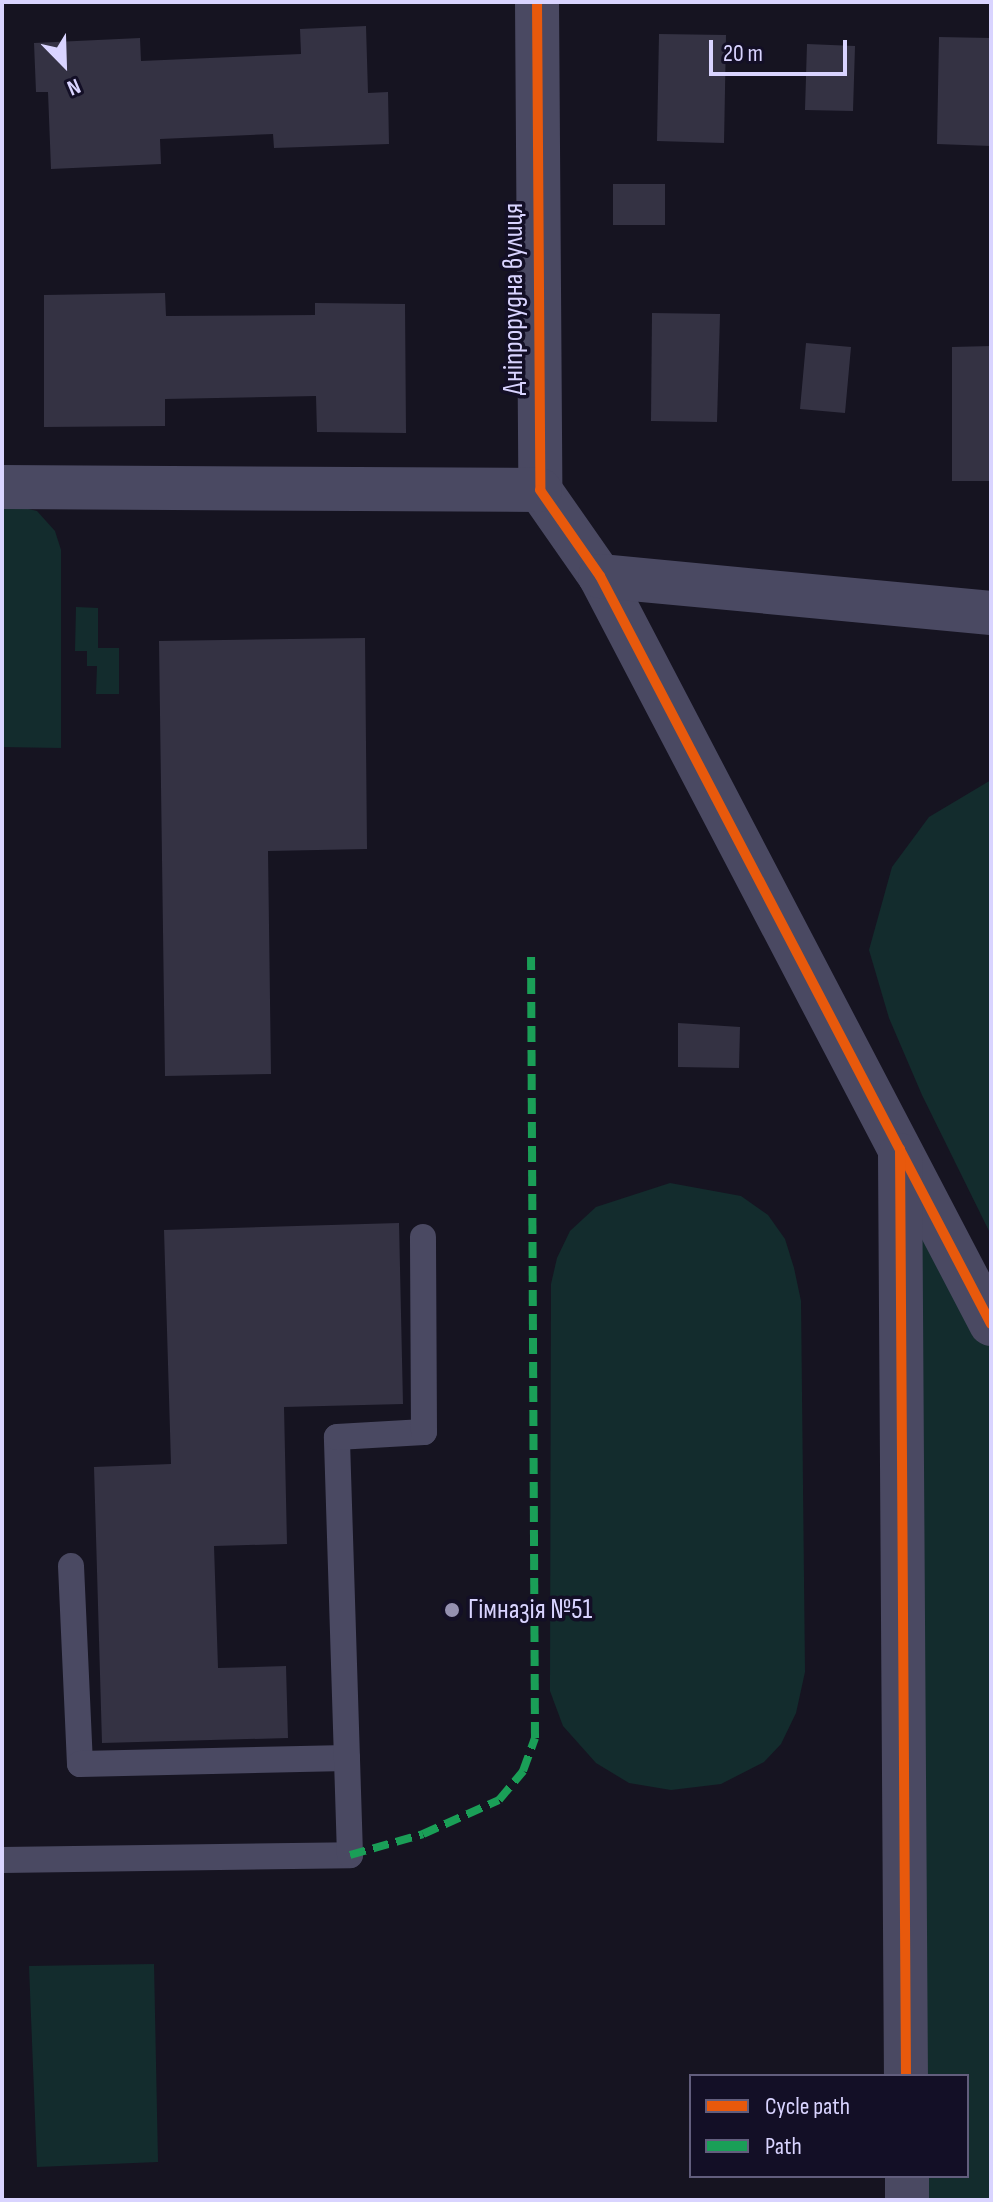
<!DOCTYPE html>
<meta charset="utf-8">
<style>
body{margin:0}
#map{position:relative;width:993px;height:2202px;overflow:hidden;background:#161421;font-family:"Sofia Sans Condensed",sans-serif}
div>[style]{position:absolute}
.green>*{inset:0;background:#132c2d}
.building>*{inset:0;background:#343243}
.service>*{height:26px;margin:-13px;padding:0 13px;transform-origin:13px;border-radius:13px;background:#4a4962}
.minor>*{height:44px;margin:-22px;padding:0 22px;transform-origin:22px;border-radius:22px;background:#4a4962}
.quiet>*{height:8px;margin-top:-4px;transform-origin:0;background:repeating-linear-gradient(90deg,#1a9f57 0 16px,transparent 0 24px)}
.cycleway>*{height:10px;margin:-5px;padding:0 5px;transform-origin:5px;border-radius:5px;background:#e8590c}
.dots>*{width:22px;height:22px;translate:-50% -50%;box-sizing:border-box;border:4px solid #130f26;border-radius:50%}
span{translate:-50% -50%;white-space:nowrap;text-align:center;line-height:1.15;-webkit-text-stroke:7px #130f26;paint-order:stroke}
.street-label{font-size:28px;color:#d9d4ff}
.poi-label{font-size:28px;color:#d9d4ff}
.left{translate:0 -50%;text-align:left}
.frame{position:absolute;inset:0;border:4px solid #d9d4ff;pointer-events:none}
.legend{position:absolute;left:689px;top:2074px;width:280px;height:104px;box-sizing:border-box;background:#130f26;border:2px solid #625e7d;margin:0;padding:10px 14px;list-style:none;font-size:24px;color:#d9d4ff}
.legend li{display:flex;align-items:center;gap:16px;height:40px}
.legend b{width:40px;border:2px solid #625e7d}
.north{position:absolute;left:24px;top:24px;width:80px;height:80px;-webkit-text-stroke:6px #130f26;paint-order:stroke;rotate:157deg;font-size:22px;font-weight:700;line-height:32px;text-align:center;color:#d9d4ff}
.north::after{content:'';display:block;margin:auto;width:28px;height:36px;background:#d9d4ff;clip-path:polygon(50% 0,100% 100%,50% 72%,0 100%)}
.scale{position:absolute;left:709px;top:40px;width:138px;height:36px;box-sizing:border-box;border:4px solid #d9d4ff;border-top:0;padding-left:10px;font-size:24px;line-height:28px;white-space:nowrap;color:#d9d4ff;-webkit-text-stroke:6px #130f26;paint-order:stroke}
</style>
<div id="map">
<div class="green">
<i style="clip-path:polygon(2px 503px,37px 511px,55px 531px,61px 550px,61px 748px,2px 747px)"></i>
<i style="clip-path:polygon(76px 607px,98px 608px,98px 648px,119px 648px,119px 694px,96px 694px,97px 666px,87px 666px,87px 651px,75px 651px)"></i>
<i style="clip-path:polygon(991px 780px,991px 1235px,922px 1095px,889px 1018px,869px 950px,892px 867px,929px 817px)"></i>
<i style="clip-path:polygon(900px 1145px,991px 1324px,991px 2200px,907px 2200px,907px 2176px,967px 2176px,967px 2076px,906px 2076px)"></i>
<i style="clip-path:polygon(670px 1183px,741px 1196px,768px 1215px,785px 1239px,794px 1268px,801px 1301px,805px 1672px,796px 1713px,781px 1744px,764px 1762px,721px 1784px,671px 1790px,629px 1783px,596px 1763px,563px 1726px,550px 1691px,551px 1284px,557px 1258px,570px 1231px,596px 1207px)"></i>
<i style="clip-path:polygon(154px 1964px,158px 2162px,37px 2167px,29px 1966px)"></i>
</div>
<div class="building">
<i style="clip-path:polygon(366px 26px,368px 93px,388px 92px,389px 144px,274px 148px,273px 134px,160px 139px,161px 164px,51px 169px,48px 92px,36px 92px,34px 43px,140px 38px,141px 61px,301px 54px,300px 29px)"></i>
<i style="clip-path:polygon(659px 34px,726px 35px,724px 143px,657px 141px)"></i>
<i style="clip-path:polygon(939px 37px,991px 38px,991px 146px,937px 144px)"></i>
<i style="clip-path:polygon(807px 44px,855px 46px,853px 111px,805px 110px)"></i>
<i style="clip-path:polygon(613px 184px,665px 184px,665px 225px,613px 225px)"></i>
<i style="clip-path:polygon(165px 293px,166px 316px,315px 315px,315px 303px,405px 304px,406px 433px,317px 432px,316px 396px,165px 399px,165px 426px,44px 427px,44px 295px)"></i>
<i style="clip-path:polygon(652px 313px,720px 314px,717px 422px,651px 421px)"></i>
<i style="clip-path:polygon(806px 343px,851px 347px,845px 413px,800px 409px)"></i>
<i style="clip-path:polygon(991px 346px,991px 481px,952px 481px,952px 347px)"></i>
<i style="clip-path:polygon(365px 638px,367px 849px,268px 851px,271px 1074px,165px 1076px,159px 641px)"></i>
<i style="clip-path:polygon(678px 1023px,740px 1027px,739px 1068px,678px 1067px)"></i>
<i style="clip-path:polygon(399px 1223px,403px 1404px,284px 1407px,287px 1544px,214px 1546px,218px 1668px,286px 1666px,288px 1738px,102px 1743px,94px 1467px,171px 1464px,164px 1230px)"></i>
</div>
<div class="service">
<i style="left:71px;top:1566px;width:198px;rotate:87.4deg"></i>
<i style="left:80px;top:1764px;width:267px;rotate:-1.3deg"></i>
<i style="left:2px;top:1860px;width:348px;rotate:-0.8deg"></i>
<i style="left:350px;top:1855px;width:418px;rotate:-91.8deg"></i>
<i style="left:337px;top:1437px;width:87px;rotate:-3.3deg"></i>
<i style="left:424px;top:1432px;width:195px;rotate:-90.3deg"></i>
</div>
<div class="minor">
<i style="left:537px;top:2px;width:488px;rotate:89.6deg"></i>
<i style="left:540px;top:490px;width:105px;rotate:55.1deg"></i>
<i style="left:600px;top:576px;width:844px;rotate:62.4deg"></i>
<i style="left:2px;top:487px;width:538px;rotate:0.32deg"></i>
<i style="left:600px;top:576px;width:393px;rotate:5.4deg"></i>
<i style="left:900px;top:1155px;width:921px;rotate:89.63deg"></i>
<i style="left:907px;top:2176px;width:24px;rotate:90deg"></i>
</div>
<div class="quiet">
<i style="left:350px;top:1855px;width:76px;rotate:-16deg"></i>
<i style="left:423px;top:1834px;width:83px;rotate:-24.1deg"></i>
<i style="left:499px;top:1800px;width:38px;rotate:-50deg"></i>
<i style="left:523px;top:1771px;width:35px;rotate:-70deg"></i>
<i style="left:535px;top:1738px;width:781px;rotate:-90.29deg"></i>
</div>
<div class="cycleway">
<i style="left:537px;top:2px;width:488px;rotate:89.6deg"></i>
<i style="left:540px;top:490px;width:105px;rotate:55.1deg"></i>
<i style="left:600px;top:576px;width:844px;rotate:62.4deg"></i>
<i style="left:900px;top:1149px;width:927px;rotate:89.63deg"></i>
</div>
<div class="dots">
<i style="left:452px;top:1610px;background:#9591b1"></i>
</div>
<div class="street-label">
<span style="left:514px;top:299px;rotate:-90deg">Дніпрорудна вулиця</span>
</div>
<div class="poi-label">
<span class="left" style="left:468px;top:1610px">Гімназія №51</span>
</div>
<div class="frame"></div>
<ul class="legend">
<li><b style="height:10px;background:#e8590c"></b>Cycle path</li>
<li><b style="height:10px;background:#1a9f57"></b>Path</li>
</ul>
<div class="north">N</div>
<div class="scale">20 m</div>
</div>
